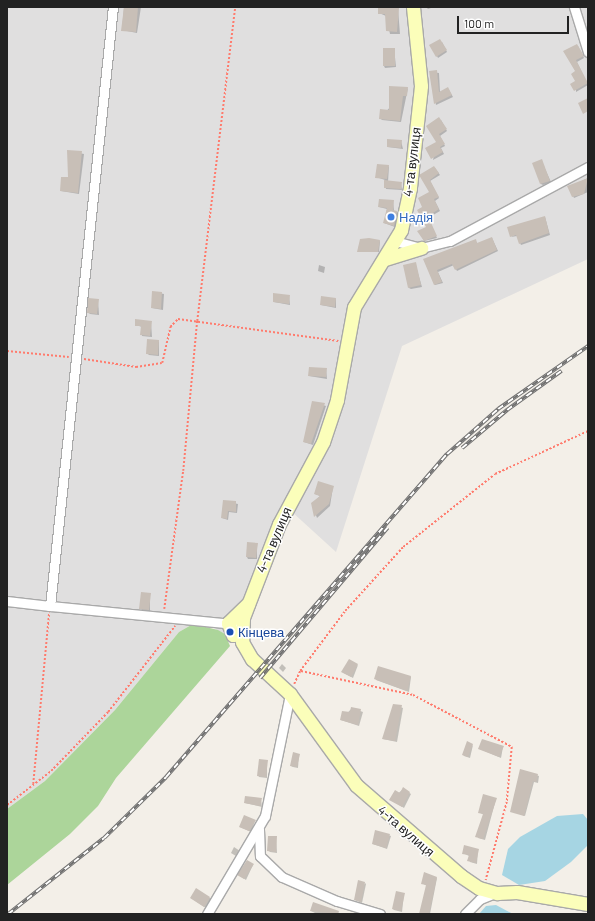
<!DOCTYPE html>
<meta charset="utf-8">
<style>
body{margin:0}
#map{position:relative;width:595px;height:921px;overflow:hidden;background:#f3efe8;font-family:Barlow,sans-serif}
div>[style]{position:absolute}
.residential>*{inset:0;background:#e0dfdf}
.forest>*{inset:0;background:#acd59a}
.water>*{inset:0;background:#a6d5e3}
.shadow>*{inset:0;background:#0003}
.building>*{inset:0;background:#c8bfb7}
.path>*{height:1.5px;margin-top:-0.75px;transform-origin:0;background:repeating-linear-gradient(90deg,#ff7b6d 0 2px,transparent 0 4px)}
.roads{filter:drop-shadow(1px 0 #a9a9a9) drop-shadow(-1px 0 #a9a9a9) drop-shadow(0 1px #a9a9a9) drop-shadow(0 -1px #a9a9a9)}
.street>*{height:9px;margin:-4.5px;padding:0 4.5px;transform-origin:4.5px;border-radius:4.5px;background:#fff}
.secondary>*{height:13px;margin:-6.5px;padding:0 6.5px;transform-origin:6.5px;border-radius:6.5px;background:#fbfeba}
.rail>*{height:3.5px;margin-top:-1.75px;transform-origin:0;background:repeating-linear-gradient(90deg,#fff 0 6px,#707070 0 12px);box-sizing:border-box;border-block:1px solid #707070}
.dots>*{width:11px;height:11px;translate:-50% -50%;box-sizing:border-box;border:2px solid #fff;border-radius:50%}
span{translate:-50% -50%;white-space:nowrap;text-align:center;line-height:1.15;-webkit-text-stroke:3px #fff;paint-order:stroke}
.street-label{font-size:13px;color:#222}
.shop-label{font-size:13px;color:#366cbe}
.left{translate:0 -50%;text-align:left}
.transit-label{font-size:13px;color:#164399}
.frame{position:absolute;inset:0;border:8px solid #222;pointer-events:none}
.scale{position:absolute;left:457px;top:16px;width:112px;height:18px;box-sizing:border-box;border:2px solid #222;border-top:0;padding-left:5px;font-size:12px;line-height:14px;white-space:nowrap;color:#222;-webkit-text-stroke:3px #fff;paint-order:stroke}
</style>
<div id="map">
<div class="residential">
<i style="clip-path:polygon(7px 7px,588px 7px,588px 259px,402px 346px,336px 552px,291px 511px,231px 642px,225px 634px,209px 626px,193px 624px,179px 632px,115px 710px,45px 781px,7px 809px)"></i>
</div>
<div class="forest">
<i style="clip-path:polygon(193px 624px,218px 630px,225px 634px,230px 646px,116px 778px,98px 806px,70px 834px,7px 885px,7px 809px,45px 781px,115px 710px,179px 632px)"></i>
</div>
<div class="water">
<i style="clip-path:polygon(583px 814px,588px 820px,588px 845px,571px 862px,545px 881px,519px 885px,502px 875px,508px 849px,520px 837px,557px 816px)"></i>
<i style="clip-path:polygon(496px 905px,513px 914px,479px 914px,486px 906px)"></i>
</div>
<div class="shadow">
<i style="clip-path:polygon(124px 7px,141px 7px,137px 33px,122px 30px)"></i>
<i style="clip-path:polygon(426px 7px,434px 7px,428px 9px)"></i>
<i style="clip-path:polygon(398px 9px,400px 34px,390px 34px,386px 16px,379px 13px)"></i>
<i style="clip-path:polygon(442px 42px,447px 52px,438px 58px,437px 56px)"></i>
<i style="clip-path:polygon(578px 46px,584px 58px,577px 62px,588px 85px,576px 92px,576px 72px,565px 52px)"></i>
<i style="clip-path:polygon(394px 48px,396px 67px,385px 68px,384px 66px)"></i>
<i style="clip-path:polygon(430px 72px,439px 73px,440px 92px,449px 90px,453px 97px,436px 105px)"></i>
<i style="clip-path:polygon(408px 88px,401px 122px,382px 120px,380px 118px)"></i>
<i style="clip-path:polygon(441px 120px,447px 131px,440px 136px,445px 146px,441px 148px,444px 154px,433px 160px)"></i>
<i style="clip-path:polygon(401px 141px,403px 149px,388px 147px)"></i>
<i style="clip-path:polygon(68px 151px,84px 154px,79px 194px,61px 191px,69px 179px)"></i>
<i style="clip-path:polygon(541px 160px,551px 182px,543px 185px,541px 184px)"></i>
<i style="clip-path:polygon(389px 166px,388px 182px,401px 183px,402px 190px,386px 189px,385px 180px,376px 177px)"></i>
<i style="clip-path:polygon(435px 168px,440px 175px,430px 181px,439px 198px,435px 201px,440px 211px,428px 218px,437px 238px,424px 241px,419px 231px,427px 228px,423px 207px,430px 192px,421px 175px)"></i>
<i style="clip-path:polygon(588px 178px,588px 192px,574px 198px,569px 187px)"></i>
<i style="clip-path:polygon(393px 201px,394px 211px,398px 213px,395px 227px,384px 223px,387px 209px,379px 207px)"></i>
<i style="clip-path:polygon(545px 217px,550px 235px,521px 245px,517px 236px,511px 237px)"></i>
<i style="clip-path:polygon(492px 238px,498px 251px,457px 271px,454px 265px,438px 272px,443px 283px,435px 285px,424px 260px,475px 240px,478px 244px)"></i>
<i style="clip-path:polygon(380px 241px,379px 252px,359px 251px)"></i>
<i style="clip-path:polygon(415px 263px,422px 287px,411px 289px,409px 288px)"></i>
<i style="clip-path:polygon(319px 265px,325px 267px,324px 273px,318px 271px)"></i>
<i style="clip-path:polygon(153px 292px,164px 294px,163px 310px,152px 308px)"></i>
<i style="clip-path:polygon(289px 296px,290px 305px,274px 302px)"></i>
<i style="clip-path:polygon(336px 299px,336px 308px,321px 305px)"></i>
<i style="clip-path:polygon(98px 300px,99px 315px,90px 314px,88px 312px)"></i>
<i style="clip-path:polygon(151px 322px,152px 337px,142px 336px,142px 327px,136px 325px)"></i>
<i style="clip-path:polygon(159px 341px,159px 356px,149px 355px,147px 353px)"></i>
<i style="clip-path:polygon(326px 369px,327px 379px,309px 376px)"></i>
<i style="clip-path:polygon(313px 402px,326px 406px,313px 445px,304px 442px)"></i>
<i style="clip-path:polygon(333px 487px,330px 506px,317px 518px,312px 504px,320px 496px,315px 494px)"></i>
<i style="clip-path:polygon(224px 501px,238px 504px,237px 513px,229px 512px,228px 520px,222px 518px)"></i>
<i style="clip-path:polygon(257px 544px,257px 559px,248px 559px,247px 557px)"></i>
<i style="clip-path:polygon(150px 594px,150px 611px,142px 610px,140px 608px)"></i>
<i style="clip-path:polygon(282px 664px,286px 668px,283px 672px,279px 668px)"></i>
<i style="clip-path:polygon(358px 665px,353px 678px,344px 673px)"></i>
<i style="clip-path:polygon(378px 667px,411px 677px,409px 692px,376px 680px)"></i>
<i style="clip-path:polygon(394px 705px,403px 708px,397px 742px,383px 739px)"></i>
<i style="clip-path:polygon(352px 708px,363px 712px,359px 726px,341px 720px)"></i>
<i style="clip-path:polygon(473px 745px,470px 758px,464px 756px,463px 754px)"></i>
<i style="clip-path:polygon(503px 747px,501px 758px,480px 749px)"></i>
<i style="clip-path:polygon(299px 755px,298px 768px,293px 767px,291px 766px)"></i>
<i style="clip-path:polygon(267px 761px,267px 778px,259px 777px,258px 775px)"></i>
<i style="clip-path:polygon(521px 770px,539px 776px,538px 783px,534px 782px,525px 816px,512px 811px)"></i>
<i style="clip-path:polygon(403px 789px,411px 794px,404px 808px,391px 800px)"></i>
<i style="clip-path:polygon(261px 799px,262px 807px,245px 803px)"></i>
<i style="clip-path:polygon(496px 799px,485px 840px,478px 838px,484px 815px,479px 812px)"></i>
<i style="clip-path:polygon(255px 821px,251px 832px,240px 827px)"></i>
<i style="clip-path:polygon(376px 831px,391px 836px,387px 849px,373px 844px)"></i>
<i style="clip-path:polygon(276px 837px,277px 853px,270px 852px,268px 850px)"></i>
<i style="clip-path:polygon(234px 847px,240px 851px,236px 856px,231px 853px)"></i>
<i style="clip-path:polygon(478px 850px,477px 864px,470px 862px,469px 856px,463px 853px)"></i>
<i style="clip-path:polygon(253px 865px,246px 880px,240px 876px)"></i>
<i style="clip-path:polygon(437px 878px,430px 914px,420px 914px,427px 886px,422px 883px)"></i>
<i style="clip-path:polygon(365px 883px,366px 884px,362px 903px,355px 900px)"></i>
<i style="clip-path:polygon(404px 894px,402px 912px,394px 910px,393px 909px)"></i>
<i style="clip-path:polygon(191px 898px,210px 898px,211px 899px,206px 908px)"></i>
<i style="clip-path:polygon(311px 911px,338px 912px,339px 914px,317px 914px)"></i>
</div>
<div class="building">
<i style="clip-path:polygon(124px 7px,138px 7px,136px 32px,121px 31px)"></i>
<i style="clip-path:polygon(378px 7px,399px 8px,397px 32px,386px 31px,385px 14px,378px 14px)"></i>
<i style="clip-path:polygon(440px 39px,447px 50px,436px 57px,429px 45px)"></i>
<i style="clip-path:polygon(577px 44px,584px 56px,576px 60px,588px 83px,574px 91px,570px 84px,575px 81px,571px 74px,575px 71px,563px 51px)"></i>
<i style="clip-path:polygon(383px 48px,395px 48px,395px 66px,383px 66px)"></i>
<i style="clip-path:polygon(437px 70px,439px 92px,448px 87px,452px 95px,434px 104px,429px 71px)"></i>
<i style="clip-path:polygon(389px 86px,408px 87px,407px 96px,403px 96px,400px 121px,379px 119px,380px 109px,389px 110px)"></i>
<i style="clip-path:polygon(588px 98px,588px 111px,583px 114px,578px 103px)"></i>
<i style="clip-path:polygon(439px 117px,447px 129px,439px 134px,445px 144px,440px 147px,443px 152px,431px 159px,425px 148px,436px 142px,426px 126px)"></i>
<i style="clip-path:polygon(387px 139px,402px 140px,401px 148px,387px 147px)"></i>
<i style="clip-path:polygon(67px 150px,82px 151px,78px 193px,60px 191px,61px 177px,68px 177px)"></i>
<i style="clip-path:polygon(542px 159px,550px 181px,540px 184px,532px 163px)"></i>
<i style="clip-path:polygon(377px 164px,389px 165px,387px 179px,375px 178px)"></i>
<i style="clip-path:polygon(434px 166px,439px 173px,430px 180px,439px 197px,434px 199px,439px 209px,428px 216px,437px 236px,424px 241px,417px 231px,426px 227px,417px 210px,422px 207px,418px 198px,429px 192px,419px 175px)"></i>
<i style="clip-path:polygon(588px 178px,584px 194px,572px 197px,567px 186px)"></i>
<i style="clip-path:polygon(384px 180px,402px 182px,401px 189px,384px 188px)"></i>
<i style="clip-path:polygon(379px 199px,394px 200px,393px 210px,397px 211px,394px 226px,383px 223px,387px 208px,378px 207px)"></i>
<i style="clip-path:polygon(545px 216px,549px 233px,519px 244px,516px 235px,510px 237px,507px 227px)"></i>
<i style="clip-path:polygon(492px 237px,497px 250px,455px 270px,452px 264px,437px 270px,442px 282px,434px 285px,423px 259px,476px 239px,477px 243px)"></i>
<i style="clip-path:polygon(369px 238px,380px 240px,378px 252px,357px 252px,360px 239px)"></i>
<i style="clip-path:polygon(416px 262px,421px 285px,408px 288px,403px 265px)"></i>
<i style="clip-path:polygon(152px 291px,162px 292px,161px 309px,151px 308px)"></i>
<i style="clip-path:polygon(273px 293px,290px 295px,289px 304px,273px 302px)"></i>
<i style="clip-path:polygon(321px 296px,336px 298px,335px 307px,320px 305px)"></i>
<i style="clip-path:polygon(88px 298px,99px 299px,97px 314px,87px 313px)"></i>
<i style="clip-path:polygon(135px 319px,152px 321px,150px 336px,140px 335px,141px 326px,135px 326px)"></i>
<i style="clip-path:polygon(147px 339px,159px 340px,158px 355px,146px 354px)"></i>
<i style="clip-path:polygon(309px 367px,327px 368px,326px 377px,308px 376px)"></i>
<i style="clip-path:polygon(312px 401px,325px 403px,311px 444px,303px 442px)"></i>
<i style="clip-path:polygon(318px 481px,334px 486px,329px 504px,314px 517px,311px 503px,320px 496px,314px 494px)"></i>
<i style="clip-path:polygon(223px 500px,236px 501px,236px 512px,228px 511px,227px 519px,221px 518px)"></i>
<i style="clip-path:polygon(247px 542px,258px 543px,256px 558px,246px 557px)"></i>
<i style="clip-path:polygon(141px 592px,151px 593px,149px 610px,139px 609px)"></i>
<i style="clip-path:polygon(349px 659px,358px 664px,351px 677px,341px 672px)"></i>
<i style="clip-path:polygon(378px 666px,411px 676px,407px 691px,374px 679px)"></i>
<i style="clip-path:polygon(393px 704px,402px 705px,395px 741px,382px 739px)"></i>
<i style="clip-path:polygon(351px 707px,361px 709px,358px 725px,340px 720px,342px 711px,350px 712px)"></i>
<i style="clip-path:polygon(482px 739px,504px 746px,499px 757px,478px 749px)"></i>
<i style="clip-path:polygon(467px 741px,473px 744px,468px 757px,462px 755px)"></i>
<i style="clip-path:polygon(293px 752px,300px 754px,297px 767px,290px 766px)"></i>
<i style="clip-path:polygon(259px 759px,268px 760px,266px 777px,257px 776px)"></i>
<i style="clip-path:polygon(520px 769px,538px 774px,536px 782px,533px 781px,524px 816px,510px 812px)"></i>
<i style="clip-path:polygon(403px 787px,410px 792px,402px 807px,389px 800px,395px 790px,400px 793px)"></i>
<i style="clip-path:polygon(483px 794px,497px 798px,483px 839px,475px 837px,483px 814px,478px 813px)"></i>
<i style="clip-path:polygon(245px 796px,262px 798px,260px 806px,244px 803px)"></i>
<i style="clip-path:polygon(244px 815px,256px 820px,249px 831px,239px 827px)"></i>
<i style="clip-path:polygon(375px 830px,390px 834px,386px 848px,372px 844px)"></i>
<i style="clip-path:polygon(268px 836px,277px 836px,276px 852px,267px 851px)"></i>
<i style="clip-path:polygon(464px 845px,479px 849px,476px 863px,467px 861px,469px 855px,462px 854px)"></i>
<i style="clip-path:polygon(247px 860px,254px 864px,244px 879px,237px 875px)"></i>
<i style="clip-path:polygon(424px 872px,437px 877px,429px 914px,419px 914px,426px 885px,421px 884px)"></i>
<i style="clip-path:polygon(358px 880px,365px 882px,361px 902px,354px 900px)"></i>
<i style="clip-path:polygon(196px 888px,210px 897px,204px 907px,190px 898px)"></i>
<i style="clip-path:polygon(396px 891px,405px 893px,401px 911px,392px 909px)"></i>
<i style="clip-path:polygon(313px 902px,339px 911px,338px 914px,310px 911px)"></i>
</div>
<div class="path">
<i style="left:7px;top:351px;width:62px;rotate:5.5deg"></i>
<i style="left:84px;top:359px;width:53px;rotate:8.7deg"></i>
<i style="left:136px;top:367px;width:26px;rotate:-9deg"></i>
<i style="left:162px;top:363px;width:37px;rotate:-77deg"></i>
<i style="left:170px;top:327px;width:11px;rotate:-45deg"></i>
<i style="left:178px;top:319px;width:162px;rotate:7.8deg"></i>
<i style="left:164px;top:609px;width:139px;rotate:-82.2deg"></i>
<i style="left:183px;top:471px;width:151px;rotate:-84.7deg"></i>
<i style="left:197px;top:321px;width:316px;rotate:-83.1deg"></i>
<i style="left:301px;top:671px;width:115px;rotate:12.1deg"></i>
<i style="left:413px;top:695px;width:112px;rotate:27.7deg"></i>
<i style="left:512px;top:747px;width:55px;rotate:95.2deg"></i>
<i style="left:507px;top:802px;width:81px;rotate:105.1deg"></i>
<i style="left:294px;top:684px;width:14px;rotate:-65deg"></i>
<i style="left:300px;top:671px;width:75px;rotate:-53.1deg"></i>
<i style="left:345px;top:611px;width:86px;rotate:-47.8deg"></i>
<i style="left:403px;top:547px;width:117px;rotate:-38.4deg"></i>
<i style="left:495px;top:474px;width:102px;rotate:-24.8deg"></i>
<i style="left:33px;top:784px;width:172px;rotate:-84.7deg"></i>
<i style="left:7px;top:805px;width:56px;rotate:-37.7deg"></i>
<i style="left:51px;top:771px;width:82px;rotate:-46deg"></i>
<i style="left:108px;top:712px;width:109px;rotate:-52.1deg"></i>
</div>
<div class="roads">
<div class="street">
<i style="left:574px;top:7px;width:47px;rotate:72.7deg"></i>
<i style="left:395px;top:241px;width:27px;rotate:15deg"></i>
<i style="left:421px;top:248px;width:30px;rotate:-14deg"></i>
<i style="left:450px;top:241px;width:157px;rotate:-28.2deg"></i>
<i style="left:7px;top:601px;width:43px;rotate:6.6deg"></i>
<i style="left:50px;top:606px;width:602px;rotate:-84deg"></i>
<i style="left:50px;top:606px;width:184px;rotate:5.6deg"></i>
<i style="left:259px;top:829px;width:27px;rotate:88deg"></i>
<i style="left:260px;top:856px;width:30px;rotate:44deg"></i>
<i style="left:282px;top:877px;width:60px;rotate:23.6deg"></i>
<i style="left:337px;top:901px;width:45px;rotate:16.8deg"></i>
<i style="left:207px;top:914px;width:114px;rotate:-59.4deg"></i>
<i style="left:265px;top:816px;width:125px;rotate:-78.4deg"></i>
<i style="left:465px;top:914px;width:21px;rotate:-45deg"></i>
<i style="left:480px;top:899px;width:16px;rotate:-22deg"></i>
</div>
<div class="secondary">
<i style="left:413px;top:7px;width:79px;rotate:84.2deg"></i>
<i style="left:421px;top:86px;width:103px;rotate:96.2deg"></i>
<i style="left:410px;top:188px;width:43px;rotate:102.1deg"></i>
<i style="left:401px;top:230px;width:90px;rotate:121.4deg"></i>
<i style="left:354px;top:307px;width:95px;rotate:100.4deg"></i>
<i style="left:337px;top:400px;width:44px;rotate:108.4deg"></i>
<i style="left:323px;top:442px;width:93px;rotate:118.2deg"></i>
<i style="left:279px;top:524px;width:101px;rotate:111deg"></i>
<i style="left:243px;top:618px;width:24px;rotate:92deg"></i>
<i style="left:242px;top:642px;width:20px;rotate:60deg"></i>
<i style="left:252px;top:659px;width:52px;rotate:42.6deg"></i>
<i style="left:290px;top:694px;width:112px;rotate:54deg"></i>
<i style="left:356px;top:785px;width:139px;rotate:40.9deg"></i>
<i style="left:461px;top:876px;width:22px;rotate:34deg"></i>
<i style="left:479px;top:888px;width:19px;rotate:16deg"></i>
<i style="left:497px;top:893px;width:20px;rotate:-3deg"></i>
<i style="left:517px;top:892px;width:72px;rotate:9.6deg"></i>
<i style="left:385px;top:259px;width:38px;rotate:-17deg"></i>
<i style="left:242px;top:631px;width:10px;rotate:156deg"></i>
<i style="left:233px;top:635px;width:13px;rotate:-113deg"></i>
<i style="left:228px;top:623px;width:28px;rotate:-44deg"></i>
</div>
</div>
<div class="rail">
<i style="left:462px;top:448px;width:59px;rotate:-40.2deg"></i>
<i style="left:507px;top:410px;width:67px;rotate:-35.8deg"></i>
<i style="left:260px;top:678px;width:197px;rotate:-49.7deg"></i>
<i style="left:8px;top:914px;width:122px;rotate:-38.4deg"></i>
<i style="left:104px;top:838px;width:87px;rotate:-44.5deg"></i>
<i style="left:166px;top:777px;width:428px;rotate:-49deg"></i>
<i style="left:447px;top:454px;width:68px;rotate:-41.4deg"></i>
<i style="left:498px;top:409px;width:110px;rotate:-35deg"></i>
</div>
<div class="dots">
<i style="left:391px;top:217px;background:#3f7fe0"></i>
<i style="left:230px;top:632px;background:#1a4fb4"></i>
</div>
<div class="street-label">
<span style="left:412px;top:162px;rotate:-83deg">4-та вулиця</span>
<span style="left:274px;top:540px;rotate:-67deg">4-та вулиця</span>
<span style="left:406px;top:831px;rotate:41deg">4-та вулиця</span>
</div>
<div class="shop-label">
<span class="left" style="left:399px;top:217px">Надія</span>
</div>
<div class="transit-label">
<span class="left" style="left:238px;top:632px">Кінцева</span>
</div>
<div class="frame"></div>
<div class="scale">100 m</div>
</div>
